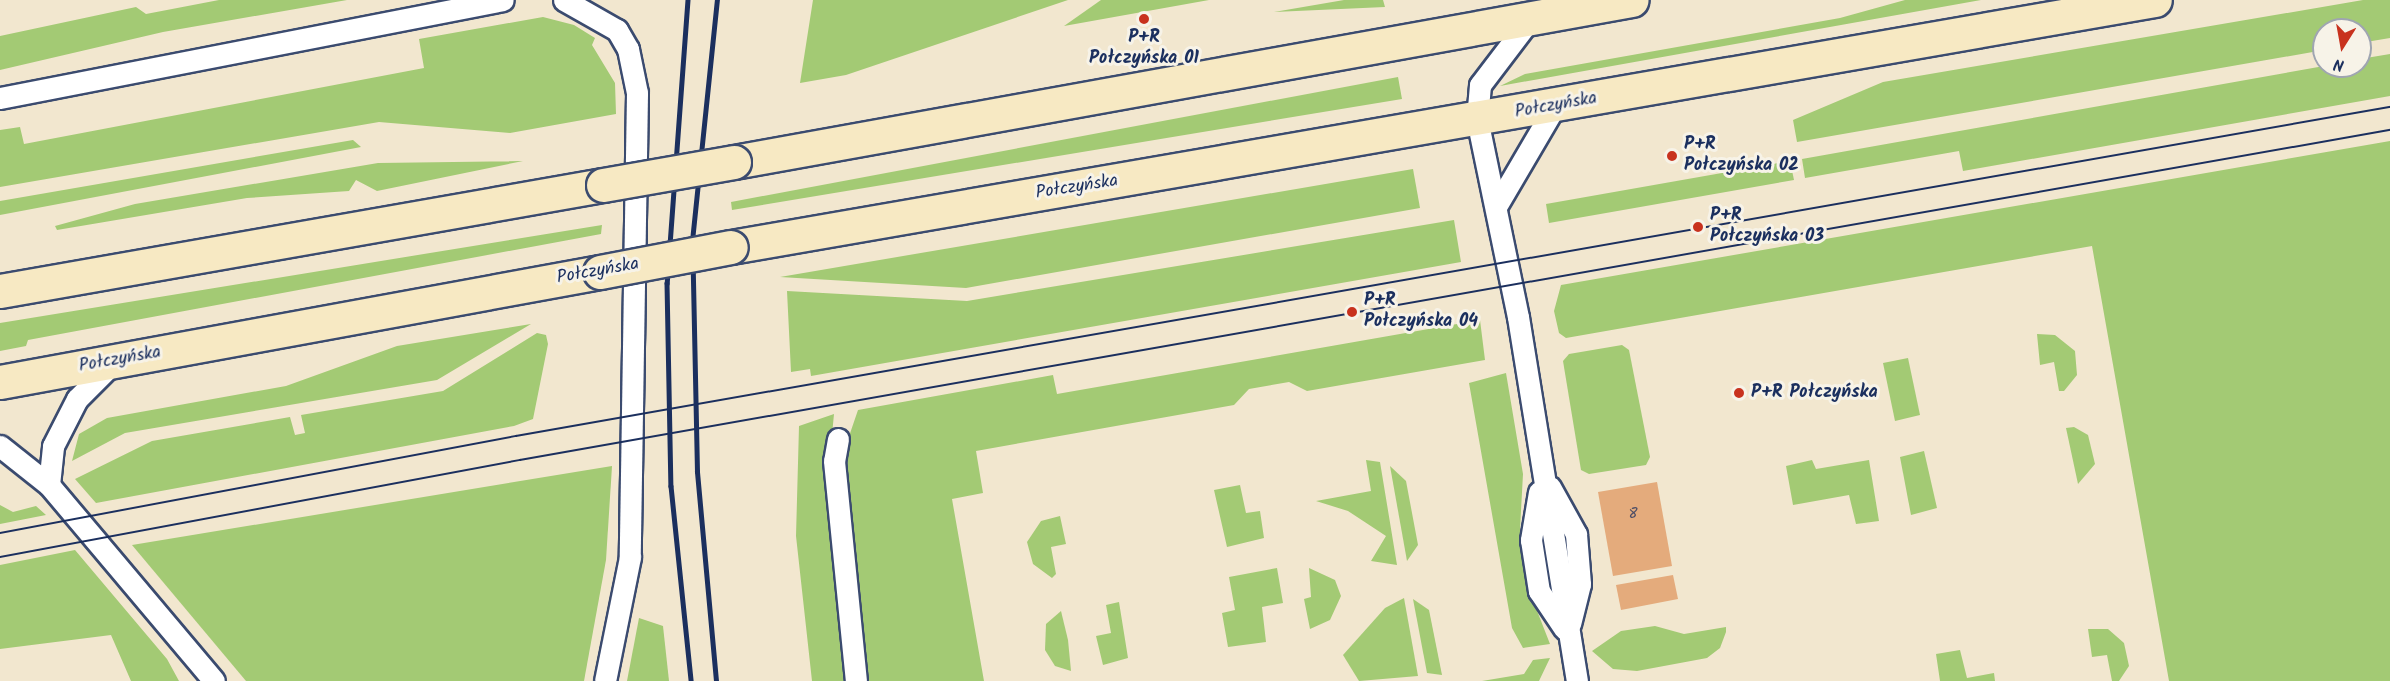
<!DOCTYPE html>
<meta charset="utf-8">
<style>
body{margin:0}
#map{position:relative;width:2390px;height:681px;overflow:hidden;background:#f2e7cf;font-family:Kalam,sans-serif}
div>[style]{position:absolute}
.green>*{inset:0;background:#a3ca74}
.building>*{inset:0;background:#e4ab7c}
.roads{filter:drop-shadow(2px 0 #3b4b6f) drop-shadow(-2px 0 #3b4b6f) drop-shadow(0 2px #3b4b6f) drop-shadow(0 -2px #3b4b6f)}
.service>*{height:21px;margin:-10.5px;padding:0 10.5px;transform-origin:10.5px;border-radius:10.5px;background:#fff}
.secondary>*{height:33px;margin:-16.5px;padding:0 16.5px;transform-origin:16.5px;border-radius:16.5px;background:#f7e9c3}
.tram>*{height:1.5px;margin:-0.75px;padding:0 0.75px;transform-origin:0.75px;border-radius:0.75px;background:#1b2f5e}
.rail>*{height:4.5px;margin:-2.25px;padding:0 2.25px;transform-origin:2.25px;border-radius:2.25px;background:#1b2f5e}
.bridges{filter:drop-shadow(2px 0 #3b4b6f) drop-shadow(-2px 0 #3b4b6f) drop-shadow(0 2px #3b4b6f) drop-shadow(0 -2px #3b4b6f)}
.secondary-bridge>*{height:33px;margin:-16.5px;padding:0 16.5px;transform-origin:16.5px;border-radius:16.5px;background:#f7e9c3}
.dots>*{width:16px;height:16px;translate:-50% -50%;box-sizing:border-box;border:3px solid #f7f3e8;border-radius:50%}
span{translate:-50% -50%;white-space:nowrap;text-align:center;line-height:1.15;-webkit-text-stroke:6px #f7f3e8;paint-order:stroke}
.number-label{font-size:15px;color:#4d4e66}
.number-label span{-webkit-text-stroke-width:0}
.poi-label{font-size:18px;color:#1b2f5e;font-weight:700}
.left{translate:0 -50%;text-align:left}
.street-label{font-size:18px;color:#1b2f5e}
.north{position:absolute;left:2312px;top:18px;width:60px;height:60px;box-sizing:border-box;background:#f7f3e8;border:2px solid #9fa5b1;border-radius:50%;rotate:191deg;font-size:16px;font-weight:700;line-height:24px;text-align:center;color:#1b2f5e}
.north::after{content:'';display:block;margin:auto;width:21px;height:27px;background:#c8321e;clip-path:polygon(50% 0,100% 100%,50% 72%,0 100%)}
</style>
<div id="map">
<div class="green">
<i style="clip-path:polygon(219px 0,347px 0,163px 32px,0 70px,0 36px,136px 7px,146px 14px)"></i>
<i style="clip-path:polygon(813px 0,1068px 0,846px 75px,800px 83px)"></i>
<i style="clip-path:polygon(1101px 0,1209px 0,1064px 26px)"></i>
<i style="clip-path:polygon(1344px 0,1383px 0,1385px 7px,1274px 12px)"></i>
<i style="clip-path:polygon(1905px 0,1981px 0,1500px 86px,1525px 74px,1840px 18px)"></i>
<i style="clip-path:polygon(2363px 0,2390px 0,2390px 38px,2360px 43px,2360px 30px,2324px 30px,2324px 50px,1797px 142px,1793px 120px,1883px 82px)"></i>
<i style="clip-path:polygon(543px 17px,574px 25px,595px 38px,592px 45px,615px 83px,616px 114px,510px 133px,379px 122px,0 187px,0 130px,20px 127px,24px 144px,424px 68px,419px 39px)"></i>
<i style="clip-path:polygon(2390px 54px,2390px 96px,1963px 171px,1959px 151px,1805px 178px,1802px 159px,2324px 66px,2360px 66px,2360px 59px)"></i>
<i style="clip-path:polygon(1398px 77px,1402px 99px,732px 210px,731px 202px)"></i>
<i style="clip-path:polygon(353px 140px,361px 147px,0 215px,0 201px)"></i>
<i style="clip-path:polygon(2390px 141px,2390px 681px,2169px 681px,2092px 246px,1566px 338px,1559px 333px,1554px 311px,1561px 285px)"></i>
<i style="clip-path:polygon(523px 161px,377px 191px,356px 180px,349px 191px,247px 198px,57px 230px,55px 226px,135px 204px,378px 163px)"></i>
<i style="clip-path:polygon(1790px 161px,1794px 180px,1549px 223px,1546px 204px)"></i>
<i style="clip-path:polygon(1413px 169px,1420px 208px,966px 288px,780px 277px)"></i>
<i style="clip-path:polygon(1454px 220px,1461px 262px,811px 376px,810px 369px,791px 372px,787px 291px,967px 301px)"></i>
<i style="clip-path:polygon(602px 225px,601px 234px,28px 340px,26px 346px,0 351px,0 323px)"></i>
<i style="clip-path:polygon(1480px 320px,1485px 360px,1307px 391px,1289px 382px,1249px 389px,1234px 405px,976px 451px,983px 493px,952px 499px,984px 681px,862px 681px,844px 451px,858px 410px,1053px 375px,1057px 394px)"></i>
<i style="clip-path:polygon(531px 324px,437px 380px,125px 433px,72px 461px,79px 434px,107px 418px,286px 386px,397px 346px)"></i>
<i style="clip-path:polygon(537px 333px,546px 335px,548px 344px,533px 419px,514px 426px,96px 503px,75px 479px,152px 441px,290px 417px,295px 435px,305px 433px,301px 415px,443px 391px)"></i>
<i style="clip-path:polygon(2037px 334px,2055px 335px,2075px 351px,2077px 375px,2064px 391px,2059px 391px,2054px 362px,2040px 365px)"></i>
<i style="clip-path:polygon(1622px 345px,1629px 350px,1650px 457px,1646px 465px,1589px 474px,1581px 470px,1563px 361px,1569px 354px)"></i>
<i style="clip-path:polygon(1908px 358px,1920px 415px,1895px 421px,1883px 363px)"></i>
<i style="clip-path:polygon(1506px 373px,1523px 474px,1520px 529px,1527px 585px,1550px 644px,1523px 648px,1512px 628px,1469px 383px)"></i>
<i style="clip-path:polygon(834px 414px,827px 487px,844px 681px,812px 681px,796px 536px,799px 426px)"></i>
<i style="clip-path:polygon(2074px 427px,2088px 435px,2095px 464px,2078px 484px,2066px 428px)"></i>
<i style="clip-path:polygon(1924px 451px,1937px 508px,1911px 515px,1900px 457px)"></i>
<i style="clip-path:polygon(1366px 460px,1380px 462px,1397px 565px,1371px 561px,1386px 536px,1348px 511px,1316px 501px,1371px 491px)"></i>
<i style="clip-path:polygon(1812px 460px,1816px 469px,1869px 460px,1879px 521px,1856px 524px,1849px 495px,1793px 505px,1786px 466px)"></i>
<i style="clip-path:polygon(612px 466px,606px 560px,584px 681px,246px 681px,132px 545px)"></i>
<i style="clip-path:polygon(1390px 466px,1406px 481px,1418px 545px,1407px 561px)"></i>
<i style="clip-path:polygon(1240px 485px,1246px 513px,1260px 511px,1264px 538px,1227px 547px,1214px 490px)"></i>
<i style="clip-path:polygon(0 505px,13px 512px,36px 506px,46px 515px,0 524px)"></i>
<i style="clip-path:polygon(1060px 516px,1066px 544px,1051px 547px,1056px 574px,1052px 578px,1033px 564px,1027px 542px,1041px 521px)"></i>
<i style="clip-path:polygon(75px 550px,167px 659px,179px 681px,131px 681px,111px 635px,0 649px,0 565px)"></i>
<i style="clip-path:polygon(1277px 568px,1283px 603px,1262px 607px,1266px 642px,1228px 647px,1222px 613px,1235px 610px,1229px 577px)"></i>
<i style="clip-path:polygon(1309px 568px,1335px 580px,1341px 596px,1330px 620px,1310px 629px,1304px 599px,1311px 597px)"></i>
<i style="clip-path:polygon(1404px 598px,1418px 676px,1359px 681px,1343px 655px,1385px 608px)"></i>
<i style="clip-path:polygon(1413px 599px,1429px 610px,1442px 675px,1427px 673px)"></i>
<i style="clip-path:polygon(1119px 602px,1128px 658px,1103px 665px,1096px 636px,1111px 633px,1106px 605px)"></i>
<i style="clip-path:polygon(1061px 611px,1068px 640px,1071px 671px,1055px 666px,1045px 650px,1046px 624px)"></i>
<i style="clip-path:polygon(639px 618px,663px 626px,669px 681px,627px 681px)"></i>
<i style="clip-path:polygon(1655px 626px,1684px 634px,1726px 627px,1726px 632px,1720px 648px,1707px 658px,1637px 671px,1613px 669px,1592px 651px,1621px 631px)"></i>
<i style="clip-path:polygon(2088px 629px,2108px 629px,2124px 643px,2129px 666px,2119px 681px,2112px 681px,2107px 655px,2092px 657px)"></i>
<i style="clip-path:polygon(1960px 650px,1967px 678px,1994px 673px,1995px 681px,1940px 681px,1936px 654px)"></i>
<i style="clip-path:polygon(1550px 658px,1539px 681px,1482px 681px,1524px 674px,1533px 660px)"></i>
</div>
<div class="building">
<i style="clip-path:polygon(1657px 482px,1672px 566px,1613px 576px,1598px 492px)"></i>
<i style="clip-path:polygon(1673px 575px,1678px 599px,1621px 610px,1616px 585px)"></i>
</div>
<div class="roads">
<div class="service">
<i style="left:564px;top:0;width:61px;rotate:29.5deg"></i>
<i style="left:617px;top:30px;width:22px;rotate:60deg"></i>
<i style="left:628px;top:49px;width:45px;rotate:78.4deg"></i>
<i style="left:637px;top:93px;width:464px;rotate:90.9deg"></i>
<i style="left:630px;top:557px;width:126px;rotate:101.4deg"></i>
<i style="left:1531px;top:18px;width:84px;rotate:127.3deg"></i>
<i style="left:1480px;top:85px;width:34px;rotate:95deg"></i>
<i style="left:1477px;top:119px;width:202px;rotate:78.3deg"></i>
<i style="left:1518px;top:317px;width:369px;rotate:80.8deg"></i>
<i style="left:0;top:98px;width:512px;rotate:-11.02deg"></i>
<i style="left:1497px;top:205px;width:115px;rotate:-59.6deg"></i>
<i style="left:838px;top:439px;width:22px;rotate:100deg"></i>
<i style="left:834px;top:461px;width:221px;rotate:84.3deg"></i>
<i style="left:0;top:446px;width:63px;rotate:38.5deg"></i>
<i style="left:49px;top:485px;width:256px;rotate:49.9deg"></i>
<i style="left:49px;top:485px;width:39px;rotate:-84deg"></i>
<i style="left:53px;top:446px;width:53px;rotate:-62.9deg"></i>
<i style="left:77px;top:399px;width:54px;rotate:-45deg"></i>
<i style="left:1550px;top:487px;width:54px;rotate:61deg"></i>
<i style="left:1576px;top:534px;width:50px;rotate:85.4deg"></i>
<i style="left:1580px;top:584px;width:41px;rotate:104deg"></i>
<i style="left:1539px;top:492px;width:49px;rotate:99.5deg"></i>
<i style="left:1531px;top:540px;width:52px;rotate:81.1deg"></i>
<i style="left:1539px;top:591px;width:45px;rotate:56deg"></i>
</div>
<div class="secondary">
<i style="left:734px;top:162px;width:912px;rotate:-10.23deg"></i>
<i style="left:731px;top:247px;width:1445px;rotate:-9.84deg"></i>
<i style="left:0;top:291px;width:612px;rotate:-9.97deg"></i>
<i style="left:0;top:382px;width:610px;rotate:-10.39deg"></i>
</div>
</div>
<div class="tram">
<i style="left:0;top:533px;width:525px;rotate:-10.65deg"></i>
<i style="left:516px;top:436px;width:1903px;rotate:-9.96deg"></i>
<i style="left:0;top:557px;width:529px;rotate:-10.57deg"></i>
<i style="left:520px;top:460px;width:1899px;rotate:-10.01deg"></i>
</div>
<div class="rail">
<i style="left:688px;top:0;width:284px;rotate:94.2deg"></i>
<i style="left:667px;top:283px;width:203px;rotate:88.9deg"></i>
<i style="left:671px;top:486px;width:196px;rotate:84.1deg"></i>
<i style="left:716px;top:681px;width:210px;rotate:-95.2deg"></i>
<i style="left:697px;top:472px;width:231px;rotate:-91.2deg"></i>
<i style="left:692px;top:241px;width:242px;rotate:-84.1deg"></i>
</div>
<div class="bridges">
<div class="secondary-bridge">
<i style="left:603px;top:185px;width:133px;rotate:-10deg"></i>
<i style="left:600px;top:272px;width:133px;rotate:-10.8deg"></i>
</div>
</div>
<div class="dots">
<i style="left:1144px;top:19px;background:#c8321e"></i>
<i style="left:1672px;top:156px;background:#c8321e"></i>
<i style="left:1698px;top:227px;background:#c8321e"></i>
<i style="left:1352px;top:312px;background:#c8321e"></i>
<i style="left:1739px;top:393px;background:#c8321e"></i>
</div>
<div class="number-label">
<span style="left:1633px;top:515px">8</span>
</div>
<div class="poi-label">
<span style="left:1144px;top:49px">P+R<br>Połczyńska 01</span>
<span class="left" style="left:1684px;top:156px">P+R<br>Połczyńska 02</span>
<span class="left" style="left:1710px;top:227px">P+R<br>Połczyńska 03</span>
<span class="left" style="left:1364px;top:312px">P+R<br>Połczyńska 04</span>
<span class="left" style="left:1751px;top:393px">P+R Połczyńska</span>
</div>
<div class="street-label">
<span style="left:1556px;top:106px;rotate:-10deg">Połczyńska</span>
<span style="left:1077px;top:188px;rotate:-9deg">Połczyńska</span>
<span style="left:598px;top:272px;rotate:-10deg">Połczyńska</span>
<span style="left:120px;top:360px;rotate:-10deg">Połczyńska</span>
</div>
<div class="north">N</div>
</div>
